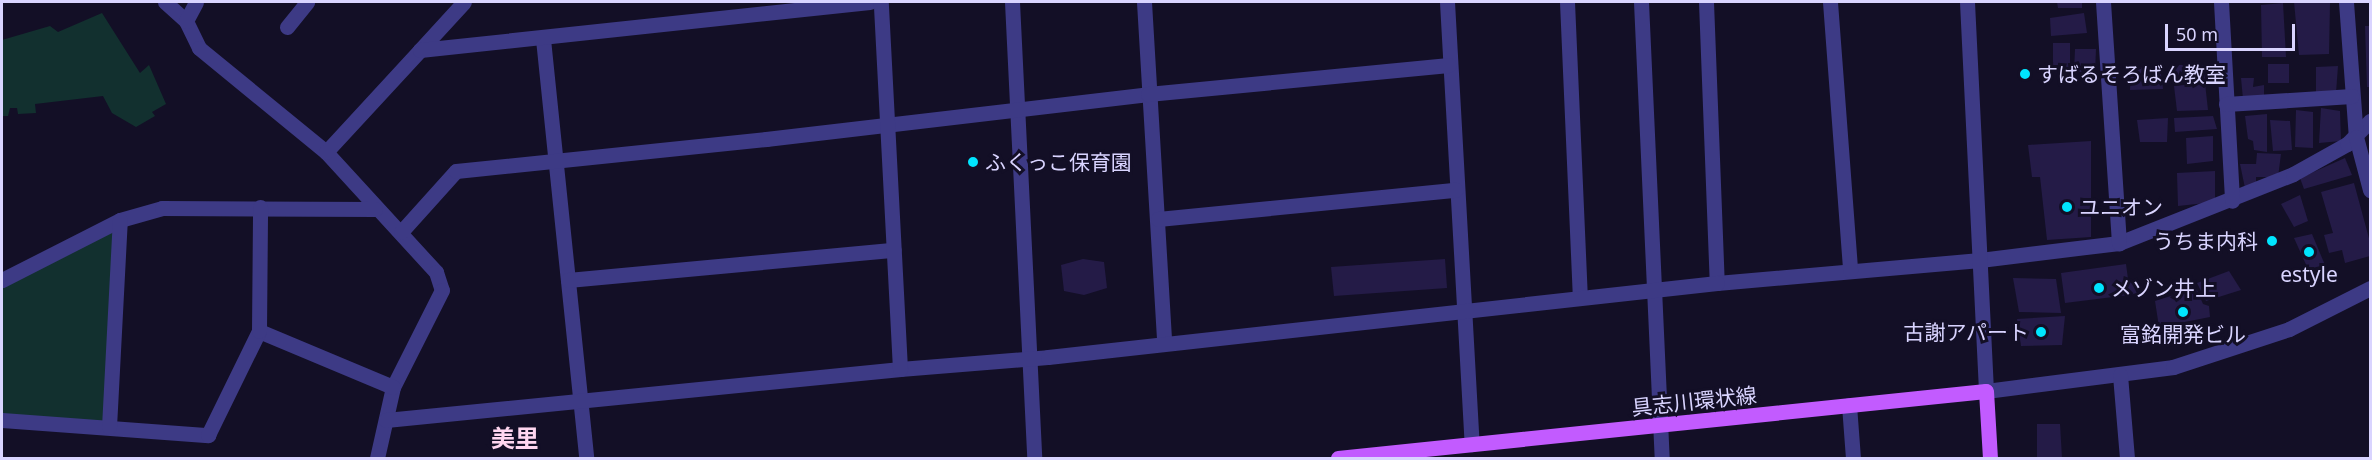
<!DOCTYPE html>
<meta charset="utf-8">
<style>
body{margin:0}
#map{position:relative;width:2372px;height:460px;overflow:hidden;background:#130f26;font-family:"Noto Sans","Noto Sans JP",sans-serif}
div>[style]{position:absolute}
.green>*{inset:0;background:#12302f}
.building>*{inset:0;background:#241b47}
.minor>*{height:15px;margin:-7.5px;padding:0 7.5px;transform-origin:7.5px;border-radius:7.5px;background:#3d3a85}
.major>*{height:15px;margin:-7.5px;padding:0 7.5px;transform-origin:7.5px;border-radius:7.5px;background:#c25bff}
.dots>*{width:16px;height:16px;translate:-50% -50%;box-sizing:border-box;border:3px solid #130f26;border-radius:50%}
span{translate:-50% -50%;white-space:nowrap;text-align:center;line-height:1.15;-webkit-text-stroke:6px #130f26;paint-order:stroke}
.poi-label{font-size:21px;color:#d9d4ff}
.left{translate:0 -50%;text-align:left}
.right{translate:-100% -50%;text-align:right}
.street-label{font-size:21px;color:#d9d4ff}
.quarter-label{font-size:24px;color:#ffd6f0;font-weight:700}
.frame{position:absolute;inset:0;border:3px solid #d9d4ff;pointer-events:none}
.scale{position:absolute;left:2165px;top:24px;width:130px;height:27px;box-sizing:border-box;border:3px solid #d9d4ff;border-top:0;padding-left:8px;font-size:18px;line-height:21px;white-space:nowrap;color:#d9d4ff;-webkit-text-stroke:4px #130f26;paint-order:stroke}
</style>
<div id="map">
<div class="green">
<i style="clip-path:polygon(102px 13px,140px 73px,149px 65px,166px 104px,152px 112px,155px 116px,136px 127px,112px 113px,103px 96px,35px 104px,36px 113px,18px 114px,17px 108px,10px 108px,8px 116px,2px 116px,2px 40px,50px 26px,58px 32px)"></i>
<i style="clip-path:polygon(120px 220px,109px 427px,2px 420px,2px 280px)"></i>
</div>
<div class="building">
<i style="clip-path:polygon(2057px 2px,2082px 2px,2082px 8px,2058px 8px)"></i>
<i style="clip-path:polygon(2294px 2px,2330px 3px,2329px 54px,2299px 55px)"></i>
<i style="clip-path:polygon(2283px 3px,2286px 57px,2262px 57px,2261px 5px)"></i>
<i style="clip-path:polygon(2084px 13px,2087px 33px,2051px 36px,2050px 18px)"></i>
<i style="clip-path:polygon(2365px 26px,2370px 26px,2370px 87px,2367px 87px)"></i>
<i style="clip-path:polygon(2053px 43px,2070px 43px,2070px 73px,2053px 72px)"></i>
<i style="clip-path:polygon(2075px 49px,2096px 49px,2095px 72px,2074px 72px)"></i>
<i style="clip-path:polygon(2268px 64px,2289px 64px,2289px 83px,2268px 83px)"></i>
<i style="clip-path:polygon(2171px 65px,2209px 65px,2207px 81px,2174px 84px)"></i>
<i style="clip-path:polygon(2338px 66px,2336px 93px,2316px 94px,2316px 67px)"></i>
<i style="clip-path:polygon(2160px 67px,2163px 89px,2130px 90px,2131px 68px)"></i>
<i style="clip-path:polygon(2241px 78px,2254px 78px,2253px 87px,2264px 85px,2264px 95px,2243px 99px)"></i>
<i style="clip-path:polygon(2205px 83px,2208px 110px,2177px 111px,2174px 86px)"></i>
<i style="clip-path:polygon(2321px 108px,2340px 111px,2341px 141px,2319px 143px)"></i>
<i style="clip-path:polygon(2296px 110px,2313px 112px,2313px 148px,2295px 147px)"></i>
<i style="clip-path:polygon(2267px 114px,2267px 152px,2254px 150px,2253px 141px,2248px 139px,2245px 116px)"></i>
<i style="clip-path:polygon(2213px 116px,2217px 129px,2175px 132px,2174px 118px)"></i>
<i style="clip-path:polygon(2168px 118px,2167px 142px,2140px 142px,2137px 120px)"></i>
<i style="clip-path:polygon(2270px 120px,2290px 121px,2292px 150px,2273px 151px)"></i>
<i style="clip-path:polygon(2213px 136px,2213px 161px,2187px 164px,2186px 138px)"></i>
<i style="clip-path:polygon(2091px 141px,2091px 237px,2047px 240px,2040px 177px,2032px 177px,2028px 145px)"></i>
<i style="clip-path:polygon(2257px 153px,2281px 154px,2278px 177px,2256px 177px,2256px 186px,2245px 188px,2240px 164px,2256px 164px)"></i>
<i style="clip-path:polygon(2345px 158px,2352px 175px,2304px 189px,2300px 178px)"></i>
<i style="clip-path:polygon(2215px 171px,2215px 202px,2178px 206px,2177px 173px)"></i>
<i style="clip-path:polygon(2354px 183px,2370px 242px,2370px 256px,2345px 263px,2342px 250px,2329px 253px,2324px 235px,2333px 233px,2321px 192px)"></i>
<i style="clip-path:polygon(2300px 195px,2308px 221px,2294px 227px,2281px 204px)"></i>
<i style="clip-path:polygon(2312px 234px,2325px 265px,2308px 269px,2294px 238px)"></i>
<i style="clip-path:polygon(1083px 259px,1104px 262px,1107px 288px,1084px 295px,1064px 291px,1061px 265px)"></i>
<i style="clip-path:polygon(1445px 259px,1447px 288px,1334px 296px,1331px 267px)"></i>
<i style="clip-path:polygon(2126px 264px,2128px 279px,2135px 281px,2137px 294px,2065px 303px,2061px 273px)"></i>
<i style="clip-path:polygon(2229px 271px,2241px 290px,2206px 301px,2197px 283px)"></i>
<i style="clip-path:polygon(2013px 278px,2056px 279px,2061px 313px,2019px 312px)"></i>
<i style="clip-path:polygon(2196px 288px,2203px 304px,2209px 306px,2210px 317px,2159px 327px,2155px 301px)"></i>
<i style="clip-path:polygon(2065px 316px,2062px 345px,2021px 346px,2017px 319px)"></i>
<i style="clip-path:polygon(2037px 424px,2060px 424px,2062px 458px,2037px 458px)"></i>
</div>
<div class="minor">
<i style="left:165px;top:2px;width:28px;rotate:42deg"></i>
<i style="left:186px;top:21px;width:30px;rotate:64deg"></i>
<i style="left:199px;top:48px;width:164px;rotate:39.3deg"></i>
<i style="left:326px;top:152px;width:163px;rotate:47.5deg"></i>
<i style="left:436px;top:272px;width:19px;rotate:72deg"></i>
<i style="left:442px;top:290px;width:109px;rotate:116.8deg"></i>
<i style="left:393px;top:387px;width:73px;rotate:102.7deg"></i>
<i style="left:1012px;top:2px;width:457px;rotate:87.2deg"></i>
<i style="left:1144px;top:2px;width:342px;rotate:86.6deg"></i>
<i style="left:1447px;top:2px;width:443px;rotate:86.8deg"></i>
<i style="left:1567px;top:2px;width:294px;rotate:87.5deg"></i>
<i style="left:1641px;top:2px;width:456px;rotate:87.4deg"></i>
<i style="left:1706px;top:2px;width:281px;rotate:87.8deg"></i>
<i style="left:1717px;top:283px;width:264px;rotate:-5deg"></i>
<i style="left:1980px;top:260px;width:140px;rotate:-7deg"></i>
<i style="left:2119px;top:243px;width:187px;rotate:-21.6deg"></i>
<i style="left:2293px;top:174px;width:62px;rotate:-29.1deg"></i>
<i style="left:2347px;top:144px;width:33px;rotate:-45deg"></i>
<i style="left:1830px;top:2px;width:269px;rotate:85.7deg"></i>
<i style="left:1967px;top:2px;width:389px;rotate:87.2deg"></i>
<i style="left:1986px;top:391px;width:189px;rotate:-7.3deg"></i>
<i style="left:2173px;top:367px;width:122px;rotate:-18.1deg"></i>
<i style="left:2289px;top:329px;width:91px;rotate:-26.8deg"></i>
<i style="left:2103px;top:2px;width:242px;rotate:86.2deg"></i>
<i style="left:2221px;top:2px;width:199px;rotate:86.8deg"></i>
<i style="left:2346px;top:2px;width:135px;rotate:85.8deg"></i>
<i style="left:2356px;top:137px;width:55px;rotate:75.2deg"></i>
<i style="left:186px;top:21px;width:21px;rotate:-62deg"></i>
<i style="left:287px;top:27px;width:32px;rotate:-51deg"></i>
<i style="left:543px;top:39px;width:421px;rotate:84.1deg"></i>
<i style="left:420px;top:50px;width:65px;rotate:-47.5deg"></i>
<i style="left:2226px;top:104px;width:126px;rotate:-3.6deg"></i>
<i style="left:326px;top:152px;width:139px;rotate:-47.3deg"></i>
<i style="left:420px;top:50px;width:452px;rotate:-6.1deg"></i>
<i style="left:1158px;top:219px;width:299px;rotate:-5.6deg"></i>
<i style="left:401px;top:232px;width:82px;rotate:-48deg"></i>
<i style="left:456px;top:171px;width:312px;rotate:-5.9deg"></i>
<i style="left:766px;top:139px;width:385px;rotate:-6.7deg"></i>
<i style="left:1148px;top:94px;width:302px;rotate:-5.5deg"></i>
<i style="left:2px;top:280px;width:132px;rotate:-27deg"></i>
<i style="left:120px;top:220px;width:44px;rotate:-15.9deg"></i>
<i style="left:162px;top:208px;width:213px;rotate:0.3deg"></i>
<i style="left:568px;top:280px;width:327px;rotate:-5.3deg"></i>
<i style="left:259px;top:331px;width:145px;rotate:22.7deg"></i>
<i style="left:900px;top:369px;width:148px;rotate:-4.6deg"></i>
<i style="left:1048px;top:357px;width:673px;rotate:-6.31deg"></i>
<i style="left:2120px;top:375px;width:83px;rotate:85.2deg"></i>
<i style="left:1849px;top:405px;width:53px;rotate:85.7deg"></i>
<i style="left:2px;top:420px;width:207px;rotate:4.2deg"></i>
<i style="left:208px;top:435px;width:116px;rotate:-63.9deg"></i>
<i style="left:259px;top:331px;width:124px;rotate:-89.5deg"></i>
<i style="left:386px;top:420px;width:517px;rotate:-5.67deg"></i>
<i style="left:900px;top:369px;width:367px;rotate:-93deg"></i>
<i style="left:109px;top:427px;width:207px;rotate:-87deg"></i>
</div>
<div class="major">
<i style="left:1338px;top:458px;width:651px;rotate:-5.9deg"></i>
<i style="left:1986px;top:391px;width:67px;rotate:86.6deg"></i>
</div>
<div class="dots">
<i style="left:2025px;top:74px;background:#00e5ff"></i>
<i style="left:973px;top:162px;background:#00e5ff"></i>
<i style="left:2067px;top:207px;background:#00e5ff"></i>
<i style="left:2272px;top:241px;background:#00e5ff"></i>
<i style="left:2309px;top:252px;background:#00e5ff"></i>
<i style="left:2099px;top:288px;background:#00e5ff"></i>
<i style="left:2183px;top:312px;background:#00e5ff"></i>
<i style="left:2041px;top:332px;background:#00e5ff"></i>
</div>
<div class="poi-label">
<span class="left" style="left:2037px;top:74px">すばるそろばん教室</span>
<span class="left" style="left:985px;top:162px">ふくっこ保育園</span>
<span class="left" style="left:2079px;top:207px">ユニオン</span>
<span class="right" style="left:2258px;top:241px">うちま内科</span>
<span style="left:2309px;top:274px">estyle</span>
<span class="left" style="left:2111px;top:288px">メゾン井上</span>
<span class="right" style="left:2029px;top:332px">古謝アパート</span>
<span style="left:2183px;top:334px">富銘開発ビル</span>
</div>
<div class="street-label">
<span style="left:1694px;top:401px;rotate:-6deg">具志川環状線</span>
</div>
<div class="quarter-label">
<span style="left:515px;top:438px">美里</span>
</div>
<div class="frame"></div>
<div class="scale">50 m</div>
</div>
